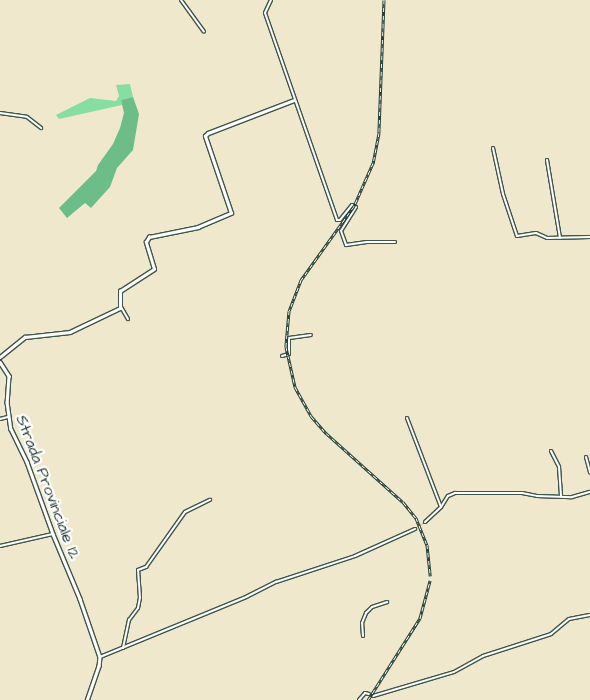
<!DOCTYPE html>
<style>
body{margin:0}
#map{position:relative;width:590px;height:700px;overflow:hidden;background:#f0e8cd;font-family:"Architects Daughter",sans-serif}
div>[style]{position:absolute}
.green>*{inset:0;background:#86dea2}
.forest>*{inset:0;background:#6cbd88}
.minor-tunnel>*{height:2px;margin-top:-1px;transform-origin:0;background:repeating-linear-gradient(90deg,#c6c6ae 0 2px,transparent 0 3px)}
.roads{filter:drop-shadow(1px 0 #3e574b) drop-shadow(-1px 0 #3e574b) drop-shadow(0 1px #3e574b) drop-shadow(0 -1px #3e574b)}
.minor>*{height:2px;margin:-1px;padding:0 1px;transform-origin:1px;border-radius:1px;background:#fff}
.tertiary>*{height:2.5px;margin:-1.25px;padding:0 1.25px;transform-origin:1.25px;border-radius:1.25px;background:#fff}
.rail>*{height:3px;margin-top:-1.5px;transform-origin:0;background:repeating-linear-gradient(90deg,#fff 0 4px,#1f3d34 0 8px);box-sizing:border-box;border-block:1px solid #1f3d34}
span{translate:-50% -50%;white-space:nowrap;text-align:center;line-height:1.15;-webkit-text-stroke:4.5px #fff;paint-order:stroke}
.street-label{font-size:16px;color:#1f3d34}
</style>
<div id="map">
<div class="green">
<i style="clip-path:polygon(130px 84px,133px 97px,121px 100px,122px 105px,59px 119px,56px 115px,90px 98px,116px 101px,119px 96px,116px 85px)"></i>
</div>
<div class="forest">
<i style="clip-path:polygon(133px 97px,139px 114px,133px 150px,117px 168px,110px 187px,91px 208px,85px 203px,67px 218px,59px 208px,96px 171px,98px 165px,113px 144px,120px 128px,124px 113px,121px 100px)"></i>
</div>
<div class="minor-tunnel">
<i style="left:415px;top:529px;width:12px;rotate:-35deg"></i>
</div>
<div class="roads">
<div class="minor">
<i style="left:181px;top:0;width:39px;rotate:54deg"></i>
<i style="left:271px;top:0;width:14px;rotate:115deg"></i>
<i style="left:265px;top:13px;width:219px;rotate:70.8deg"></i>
<i style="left:337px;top:220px;width:3px"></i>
<i style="left:340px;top:220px;width:19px;rotate:-51deg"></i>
<i style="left:352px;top:205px;width:4px;rotate:27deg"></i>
<i style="left:356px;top:207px;width:28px;rotate:122deg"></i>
<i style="left:341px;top:231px;width:15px;rotate:70deg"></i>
<i style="left:346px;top:245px;width:21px;rotate:-8deg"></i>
<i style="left:367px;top:242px;width:28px"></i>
<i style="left:0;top:113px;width:27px;rotate:8deg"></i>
<i style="left:27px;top:117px;width:18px;rotate:38deg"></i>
<i style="left:493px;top:148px;width:47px;rotate:77.7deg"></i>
<i style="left:503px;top:194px;width:44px;rotate:71.6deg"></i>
<i style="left:517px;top:236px;width:19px;rotate:-9deg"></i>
<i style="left:536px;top:233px;width:12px;rotate:24deg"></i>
<i style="left:547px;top:238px;width:43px;rotate:-1.3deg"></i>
<i style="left:547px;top:160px;width:79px;rotate:80.5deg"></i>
<i style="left:121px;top:307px;width:14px;rotate:60deg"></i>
<i style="left:282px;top:356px;width:7px;rotate:-16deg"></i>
<i style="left:289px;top:354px;width:16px;rotate:-90deg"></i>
<i style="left:289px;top:338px;width:22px;rotate:-8deg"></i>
<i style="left:407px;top:418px;width:95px;rotate:69.1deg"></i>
<i style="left:0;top:419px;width:8px;rotate:-14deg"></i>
<i style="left:551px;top:451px;width:18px;rotate:63deg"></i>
<i style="left:559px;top:467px;width:29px;rotate:86deg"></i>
<i style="left:586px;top:457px;width:16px;rotate:75deg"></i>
<i style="left:425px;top:522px;width:22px;rotate:-43deg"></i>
<i style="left:441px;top:507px;width:13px;rotate:-58deg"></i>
<i style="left:448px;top:496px;width:8px;rotate:-23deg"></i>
<i style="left:455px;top:493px;width:67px"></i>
<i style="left:522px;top:493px;width:15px;rotate:11deg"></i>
<i style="left:537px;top:496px;width:35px;rotate:2deg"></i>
<i style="left:572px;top:497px;width:19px;rotate:-16deg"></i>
<i style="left:0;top:546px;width:54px;rotate:-12.8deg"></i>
<i style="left:363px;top:636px;width:13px;rotate:-94deg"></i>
<i style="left:362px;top:623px;width:11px;rotate:-68deg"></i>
<i style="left:366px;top:613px;width:8px;rotate:-45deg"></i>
<i style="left:372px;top:607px;width:16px;rotate:-18deg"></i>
<i style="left:123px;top:648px;width:29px;rotate:-78deg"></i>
<i style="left:129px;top:620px;width:15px;rotate:-53deg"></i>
<i style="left:138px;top:608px;width:10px;rotate:-79deg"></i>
<i style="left:140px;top:598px;width:28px;rotate:-94deg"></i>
<i style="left:138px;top:570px;width:9px;rotate:-21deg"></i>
<i style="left:146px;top:567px;width:67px;rotate:-54.7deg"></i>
<i style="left:185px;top:512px;width:28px;rotate:-26deg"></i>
<i style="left:100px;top:657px;width:158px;rotate:-22.3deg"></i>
<i style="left:246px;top:597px;width:34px;rotate:-27deg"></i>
<i style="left:276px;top:582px;width:83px;rotate:-18.2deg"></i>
<i style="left:355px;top:556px;width:66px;rotate:-24.2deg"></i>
<i style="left:373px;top:696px;width:84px;rotate:-16.5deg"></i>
<i style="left:454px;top:672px;width:33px;rotate:-29deg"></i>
<i style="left:483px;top:656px;width:71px;rotate:-17.9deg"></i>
<i style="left:551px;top:634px;width:23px;rotate:-40deg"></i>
<i style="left:569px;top:619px;width:21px;rotate:-11deg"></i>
<i style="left:359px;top:700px;width:9px;rotate:-49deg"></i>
<i style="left:365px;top:693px;width:4px;rotate:14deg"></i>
</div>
<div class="tertiary">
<i style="left:0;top:357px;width:32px;rotate:-39deg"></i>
<i style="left:25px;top:337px;width:45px;rotate:-6.3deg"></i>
<i style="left:70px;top:332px;width:55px;rotate:-25.6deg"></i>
<i style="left:120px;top:308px;width:17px;rotate:-90deg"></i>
<i style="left:120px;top:291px;width:40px;rotate:-32.9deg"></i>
<i style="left:154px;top:269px;width:28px;rotate:-107deg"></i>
<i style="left:146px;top:242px;width:6px;rotate:-59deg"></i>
<i style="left:149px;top:237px;width:50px;rotate:-11.5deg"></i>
<i style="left:198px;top:227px;width:36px;rotate:-23deg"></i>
<i style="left:231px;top:213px;width:81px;rotate:-108.7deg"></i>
<i style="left:205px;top:136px;width:4px;rotate:-45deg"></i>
<i style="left:208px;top:133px;width:92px;rotate:-21deg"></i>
<i style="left:0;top:362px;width:17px;rotate:57deg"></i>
<i style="left:9px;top:376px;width:26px;rotate:94deg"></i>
<i style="left:7px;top:402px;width:27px;rotate:82deg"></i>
<i style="left:11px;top:429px;width:37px;rotate:64deg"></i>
<i style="left:27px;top:462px;width:77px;rotate:70.1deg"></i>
<i style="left:53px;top:534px;width:70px;rotate:67.4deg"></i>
<i style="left:80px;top:599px;width:61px;rotate:71deg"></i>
<i style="left:100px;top:657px;width:9px;rotate:96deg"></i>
<i style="left:99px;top:666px;width:36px;rotate:109deg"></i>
</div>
</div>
<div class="rail">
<i style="left:384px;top:0;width:133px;rotate:92.2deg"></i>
<i style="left:379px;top:133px;width:31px;rotate:101deg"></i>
<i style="left:373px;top:163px;width:47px;rotate:113.8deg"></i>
<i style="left:354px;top:206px;width:91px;rotate:125.6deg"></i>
<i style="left:301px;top:280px;width:33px;rotate:111deg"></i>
<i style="left:289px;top:311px;width:36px;rotate:95deg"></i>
<i style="left:286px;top:347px;width:41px;rotate:77.3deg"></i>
<i style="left:295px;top:387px;width:33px;rotate:61deg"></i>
<i style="left:311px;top:416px;width:23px;rotate:49deg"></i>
<i style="left:326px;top:433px;width:103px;rotate:41.9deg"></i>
<i style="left:403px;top:502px;width:21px;rotate:51deg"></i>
<i style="left:416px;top:518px;width:29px;rotate:68deg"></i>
<i style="left:427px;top:545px;width:31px;rotate:84deg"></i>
<i style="left:368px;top:700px;width:97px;rotate:-57.6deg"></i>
<i style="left:420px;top:618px;width:39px;rotate:-75deg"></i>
</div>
<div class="street-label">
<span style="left:48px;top:487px;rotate:69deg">Strada Provinciale 12</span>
</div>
</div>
